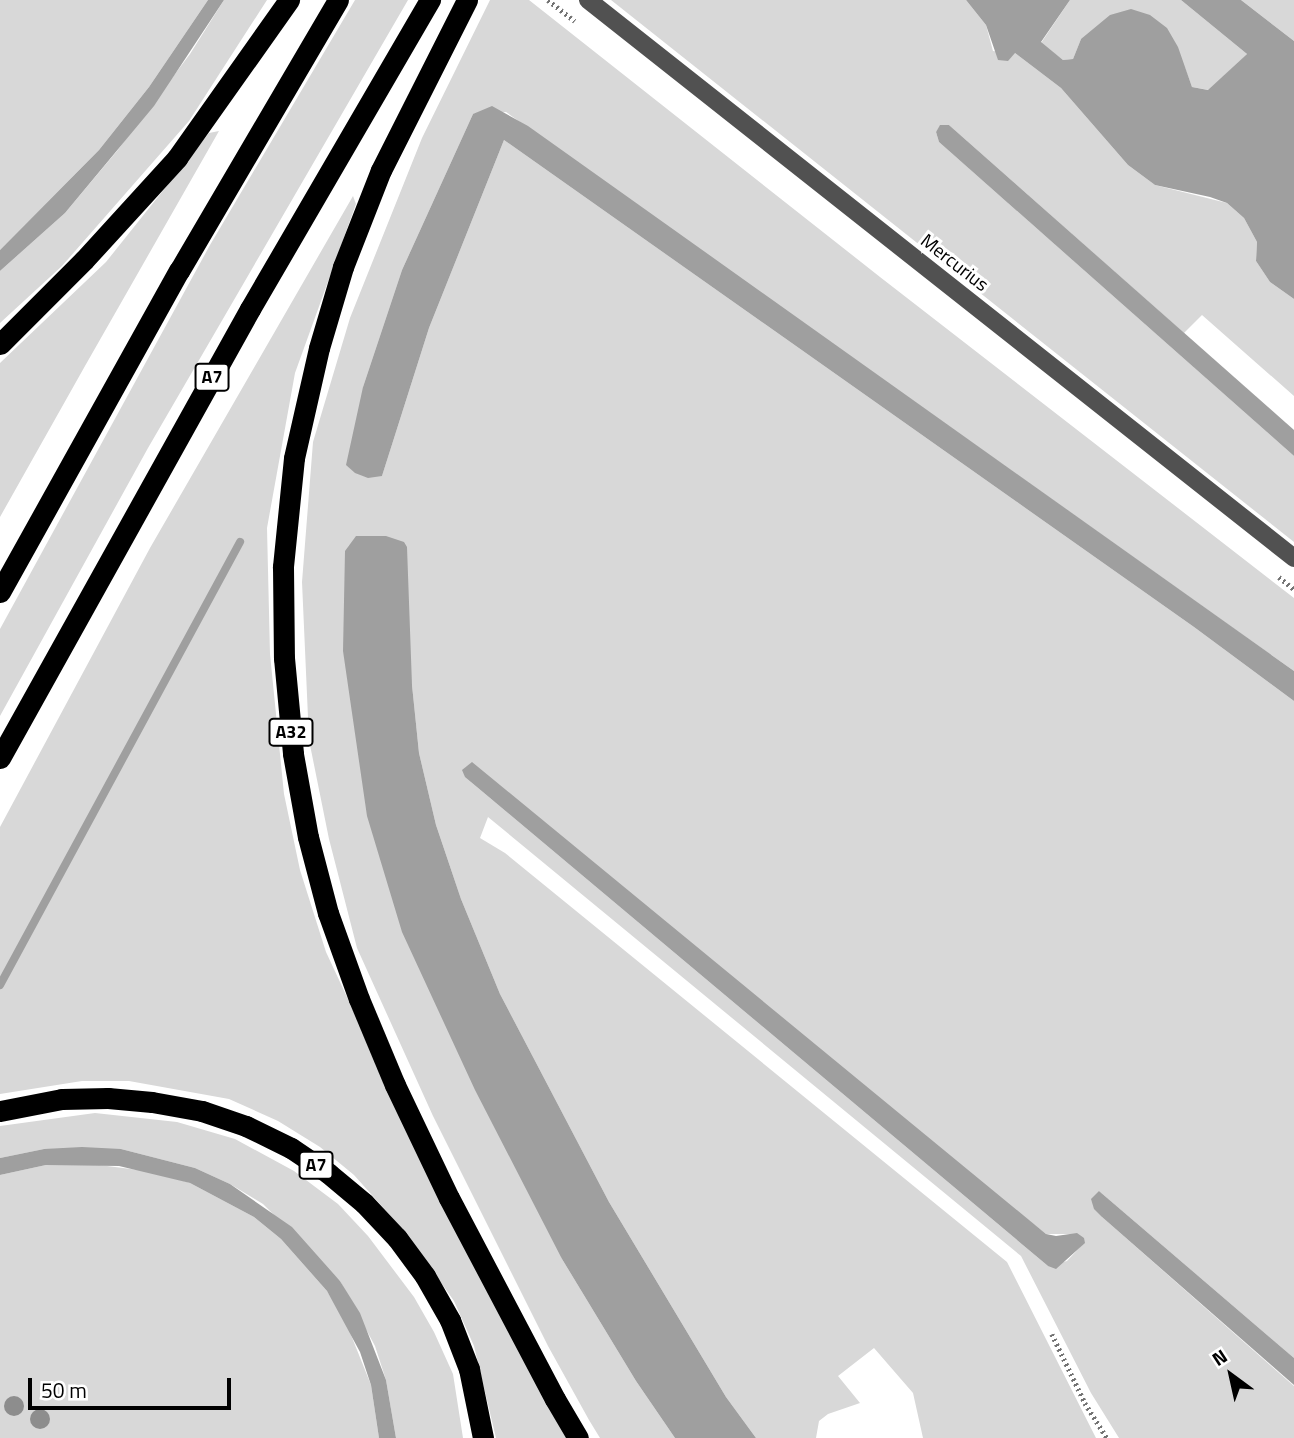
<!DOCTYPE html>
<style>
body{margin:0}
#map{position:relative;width:1294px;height:1438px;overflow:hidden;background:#fff;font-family:"Titillium Web",sans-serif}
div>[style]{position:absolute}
.green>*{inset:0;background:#d8d8d8}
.water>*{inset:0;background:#9f9f9f}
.stream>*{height:8px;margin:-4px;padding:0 4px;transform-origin:4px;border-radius:4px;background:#9f9f9f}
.path>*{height:4.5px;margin-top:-2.25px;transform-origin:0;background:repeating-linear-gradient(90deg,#737373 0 2px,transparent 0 5.5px)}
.minor>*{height:18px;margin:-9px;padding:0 9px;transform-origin:9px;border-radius:9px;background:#515151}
.highway>*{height:21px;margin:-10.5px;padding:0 10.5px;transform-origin:10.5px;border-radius:10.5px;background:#000}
.trees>*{width:20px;height:20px;margin:-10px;border-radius:50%;background:#8d8d8d}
span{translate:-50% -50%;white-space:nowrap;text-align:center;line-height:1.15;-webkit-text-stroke:6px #fff;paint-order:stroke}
.shield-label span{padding:2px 5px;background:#fff;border:2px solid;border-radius:5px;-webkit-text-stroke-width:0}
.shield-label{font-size:18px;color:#000;font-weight:700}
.street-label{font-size:19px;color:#000}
.north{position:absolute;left:1196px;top:1340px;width:70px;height:70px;-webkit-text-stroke:5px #fff;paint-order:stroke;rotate:327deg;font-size:19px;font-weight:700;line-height:28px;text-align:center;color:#000}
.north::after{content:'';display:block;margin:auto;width:24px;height:32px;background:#000;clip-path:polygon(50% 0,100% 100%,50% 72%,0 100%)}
.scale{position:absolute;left:28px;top:1378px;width:203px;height:32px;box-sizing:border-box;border:4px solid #000;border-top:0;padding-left:9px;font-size:21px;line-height:24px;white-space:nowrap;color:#000;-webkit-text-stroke:5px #fff;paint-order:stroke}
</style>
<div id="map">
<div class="green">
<i style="clip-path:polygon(0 0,208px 0,149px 87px,99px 150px,0 250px)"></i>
<i style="clip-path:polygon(224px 0,267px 0,189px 121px,62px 266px,0 323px,0 271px,65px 213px,117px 151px,190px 54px)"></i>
<i style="clip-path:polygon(355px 0,408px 0,148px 448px,0 716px,0 629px,210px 245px)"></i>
<i style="clip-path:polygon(evenodd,490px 0,529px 0,880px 277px,1294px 598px,1294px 671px,506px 112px,473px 114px,402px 270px,363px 387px,382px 476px,429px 328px,504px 140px,1194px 627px,1294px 701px,1294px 1358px,1099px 1191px,1102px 1217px,1294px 1386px,1294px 1438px,1119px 1438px,1091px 1393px,1021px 1256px,488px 817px,480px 838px,505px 853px,1007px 1262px,1096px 1438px,923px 1438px,913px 1393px,874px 1348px,838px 1376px,860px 1403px,828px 1414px,819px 1421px,816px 1438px,756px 1438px,726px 1397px,609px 1202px,500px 994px,461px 899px,436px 825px,419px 753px,412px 685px,348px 545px,562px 1259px,636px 1381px,675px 1438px,600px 1438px,589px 1420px,548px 1346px,433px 1116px,357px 948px,329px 839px,309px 740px,302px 582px,313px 442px,350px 318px,422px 138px,490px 0,465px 777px,1046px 1234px,1077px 1234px,1084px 1243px,1067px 1261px,1048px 1266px,465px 777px)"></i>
<i style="clip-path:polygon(611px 0,966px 0,986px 25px,993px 51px,1015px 53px,1061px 88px,1128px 165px,1155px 185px,1227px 203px,1244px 218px,1257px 242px,1256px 261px,1270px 282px,1294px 299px,1294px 396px,1202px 315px,1184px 333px,949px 125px,940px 126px,936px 132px,939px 142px,1294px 456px,1294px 542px)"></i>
<i style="clip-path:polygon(1070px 0,1181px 0,1247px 54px,1209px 90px,1192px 87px,1185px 68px,1081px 39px,1073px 59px,1063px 60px,1041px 43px)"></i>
<i style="clip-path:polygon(1241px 0,1294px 0,1294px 41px)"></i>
<i style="clip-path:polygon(219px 131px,85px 366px,0 517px,0 363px,106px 262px,209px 133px)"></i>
<i style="clip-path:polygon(353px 196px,356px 204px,295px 373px,267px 528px,270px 654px,284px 794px,300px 870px,326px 952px,444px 1205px,568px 1438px,496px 1438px,474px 1346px,454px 1301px,405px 1232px,354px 1175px,320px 1147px,278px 1121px,229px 1099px,129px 1081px,82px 1081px,0 1094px,0 827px,150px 548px)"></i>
<i style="clip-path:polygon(95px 1113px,177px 1122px,235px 1139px,294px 1171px,338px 1204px,368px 1236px,414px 1297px,434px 1332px,453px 1374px,463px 1438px,396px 1438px,386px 1380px,375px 1346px,340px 1281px,263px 1204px,230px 1184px,195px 1168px,121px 1149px,44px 1149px,0 1158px,0 1126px)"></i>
<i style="clip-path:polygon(83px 1163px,155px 1172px,190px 1183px,254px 1217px,281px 1239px,327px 1291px,345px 1320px,371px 1385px,379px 1438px,0 1438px,0 1175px,46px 1165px)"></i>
</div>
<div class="water">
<i style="clip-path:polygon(208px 0,224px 0,154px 106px,65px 213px,0 271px,0 250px,99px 150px,149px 87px)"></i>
<i style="clip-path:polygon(966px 0,1070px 0,1041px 42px,1063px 60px,1073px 59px,1081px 39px,1110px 15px,1131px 9px,1150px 15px,1167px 28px,1178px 47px,1192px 87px,1208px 90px,1247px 54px,1181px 0,1241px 0,1294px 41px,1294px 299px,1270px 282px,1256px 261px,1257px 242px,1244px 218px,1227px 203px,1210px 197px,1155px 185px,1128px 165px,1061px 88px,1015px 53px,1008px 61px,998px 60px,986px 25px)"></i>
<i style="clip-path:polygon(492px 106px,528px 126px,1294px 671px,1294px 701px,1194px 627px,504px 140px,429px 328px,382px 476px,368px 478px,355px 473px,346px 465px,363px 387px,402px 270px,473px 114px)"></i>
<i style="clip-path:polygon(940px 125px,949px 125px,1294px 430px,1294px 456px,939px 142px,936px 132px)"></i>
<i style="clip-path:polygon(356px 536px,386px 536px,404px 542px,407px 547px,412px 685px,419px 753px,436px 825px,461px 899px,500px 994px,609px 1202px,726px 1397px,756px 1438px,675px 1438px,636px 1381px,562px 1259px,475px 1090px,402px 932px,367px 816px,343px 651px,345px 551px)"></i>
<i style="clip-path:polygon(472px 762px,1046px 1234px,1056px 1236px,1077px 1233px,1084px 1238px,1085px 1243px,1056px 1269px,1048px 1266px,465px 777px,462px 770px)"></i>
<i style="clip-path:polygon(82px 1147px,121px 1149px,195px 1168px,230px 1184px,292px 1227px,340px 1281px,360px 1313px,386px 1380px,396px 1438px,379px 1438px,371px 1385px,360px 1352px,327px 1291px,281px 1239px,254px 1217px,190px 1183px,119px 1166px,46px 1165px,0 1175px,0 1158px,44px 1149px)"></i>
<i style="clip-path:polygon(1099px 1191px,1294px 1358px,1294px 1385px,1102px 1217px,1094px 1209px,1091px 1199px)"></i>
</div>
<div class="stream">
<i style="left:0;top:985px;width:504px;rotate:-61.55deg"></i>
</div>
<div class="path">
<i style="left:548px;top:0;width:34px;rotate:38deg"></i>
<i style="left:1279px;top:577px;width:19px;rotate:39deg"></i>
<i style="left:1052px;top:1334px;width:76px;rotate:64.4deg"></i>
<i style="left:1085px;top:1403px;width:41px;rotate:57.8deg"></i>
</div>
<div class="minor">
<i style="left:588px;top:0;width:900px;rotate:38.32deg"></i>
</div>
<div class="highway">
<i style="left:467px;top:0;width:191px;rotate:116.8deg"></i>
<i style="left:381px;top:170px;width:104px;rotate:111.4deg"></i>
<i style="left:343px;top:267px;width:84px;rotate:106.5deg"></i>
<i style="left:319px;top:348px;width:113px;rotate:102.8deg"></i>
<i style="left:294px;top:458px;width:110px;rotate:95.8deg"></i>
<i style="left:283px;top:567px;width:91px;rotate:89.4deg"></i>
<i style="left:284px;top:658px;width:96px;rotate:84.6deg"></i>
<i style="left:293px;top:754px;width:84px;rotate:79.8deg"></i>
<i style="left:308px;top:837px;width:79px;rotate:75.3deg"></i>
<i style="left:328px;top:913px;width:91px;rotate:70.2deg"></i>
<i style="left:359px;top:999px;width:93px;rotate:67.3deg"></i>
<i style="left:395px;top:1085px;width:125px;rotate:64.5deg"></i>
<i style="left:449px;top:1198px;width:227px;rotate:62.2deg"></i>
<i style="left:555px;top:1399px;width:45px;rotate:59.5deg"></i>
<i style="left:0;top:344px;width:119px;rotate:-45deg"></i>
<i style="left:84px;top:260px;width:138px;rotate:-47.6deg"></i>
<i style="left:177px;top:158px;width:194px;rotate:-54.7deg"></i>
<i style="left:0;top:592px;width:368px;rotate:-60.9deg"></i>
<i style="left:179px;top:271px;width:314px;rotate:-59.6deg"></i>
<i style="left:0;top:758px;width:514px;rotate:-60.89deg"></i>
<i style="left:250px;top:309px;width:358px;rotate:-59.8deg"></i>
<i style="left:0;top:1111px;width:63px;rotate:-11deg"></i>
<i style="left:62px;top:1099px;width:46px;rotate:-1.2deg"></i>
<i style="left:108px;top:1098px;width:44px;rotate:5.2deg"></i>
<i style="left:152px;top:1102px;width:51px;rotate:10.2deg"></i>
<i style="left:202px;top:1111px;width:46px;rotate:18.8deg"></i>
<i style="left:246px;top:1126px;width:50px;rotate:26.1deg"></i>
<i style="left:291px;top:1148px;width:45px;rotate:34deg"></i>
<i style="left:328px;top:1173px;width:47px;rotate:39.8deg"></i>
<i style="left:364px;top:1203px;width:48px;rotate:46.7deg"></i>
<i style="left:397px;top:1238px;width:47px;rotate:53.6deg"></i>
<i style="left:425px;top:1276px;width:51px;rotate:60.4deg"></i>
<i style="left:450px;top:1320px;width:53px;rotate:68.8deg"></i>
<i style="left:469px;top:1369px;width:70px;rotate:78.5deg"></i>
</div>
<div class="trees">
<i style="left:14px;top:1406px"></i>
<i style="left:40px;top:1419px"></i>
</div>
<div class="shield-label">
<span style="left:212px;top:377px">A7</span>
<span style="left:291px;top:732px">A32</span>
<span style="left:316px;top:1165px">A7</span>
</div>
<div class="street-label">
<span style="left:955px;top:262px;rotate:38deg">Mercurius</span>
</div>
<div class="north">N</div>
<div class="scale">50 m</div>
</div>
